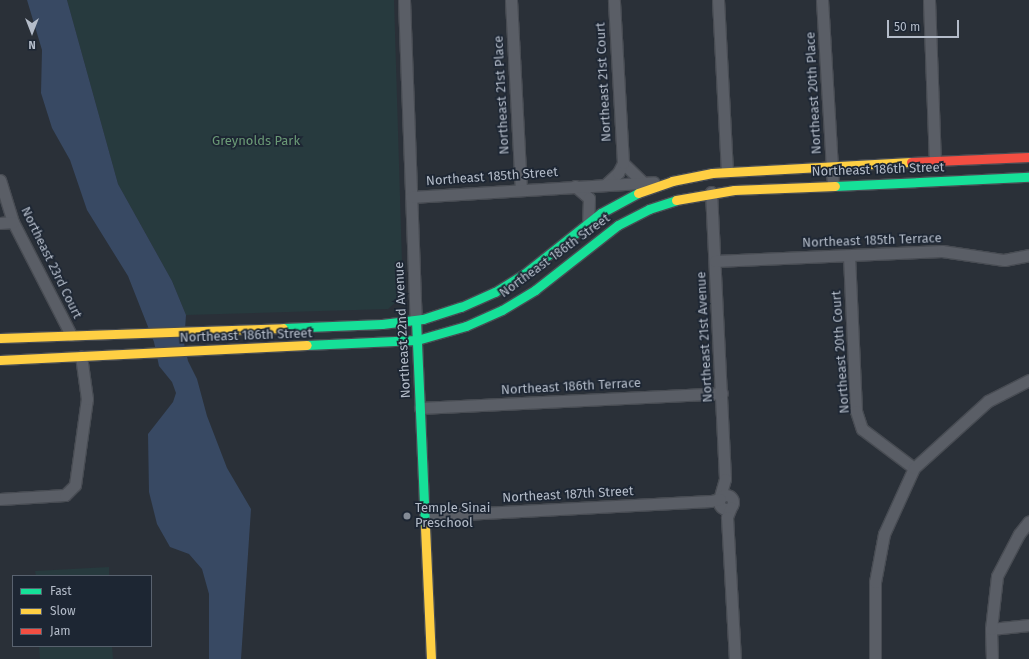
<!DOCTYPE html>
<style>
body{margin:0}
#map{position:relative;width:1029px;height:659px;overflow:hidden;background:#2a3038;font-family:"Fira Sans",sans-serif}
div>[style]{position:absolute}
.green>*{inset:0;background:#273a3e}
.water>*{inset:0;background:#384963}
.roads{filter:drop-shadow(1px 0 #484c53) drop-shadow(-1px 0 #484c53) drop-shadow(0 1px #484c53) drop-shadow(0 -1px #484c53)}
.street>*{height:11px;margin:-5.5px;padding:0 5.5px;transform-origin:5.5px;border-radius:5.5px;background:#5a5e66}
.street>.ring{margin:-5.5px;padding:0;box-sizing:content-box;background:none;border:11px solid #5a5e66;border-radius:50%}
.fast>*{height:9px;margin:-4.5px;padding:0 4.5px;transform-origin:4.5px;border-radius:4.5px;background:#16e098}
.slow>*{height:9px;margin:-4.5px;padding:0 4.5px;transform-origin:4.5px;border-radius:4.5px;background:#ffcf43}
.jam>*{height:9px;margin:-4.5px;padding:0 4.5px;transform-origin:4.5px;border-radius:4.5px;background:#f24e42}
.dots>*{width:11px;height:11px;translate:-50% -50%;box-sizing:border-box;border:2px solid #1d2633;border-radius:50%}
span{translate:-50% -50%;white-space:nowrap;text-align:center;line-height:1.15;-webkit-text-stroke:3.5px #1d2633;paint-order:stroke}
.street-label{font-size:13px;color:#b4bcc9}
.park-label{font-size:13px;color:#6b9a76}
.poi-label{font-size:13px;color:#b4bcc9}
.left{translate:0 -50%;text-align:left}
.legend{position:absolute;left:12px;top:575px;width:140px;height:72px;box-sizing:border-box;background:#1d2633;border:1px solid #59626f;margin:0;padding:5px 7px;list-style:none;font-size:12px;color:#b4bcc9}
.legend li{display:flex;align-items:center;gap:8px;height:20px}
.legend b{width:20px;border:1px solid #59626f}
.north{position:absolute;left:12px;top:12px;width:40px;height:40px;-webkit-text-stroke:3px #1d2633;paint-order:stroke;rotate:180deg;font-size:11px;font-weight:700;line-height:16px;text-align:center;color:#b4bcc9}
.north::after{content:'';display:block;margin:auto;width:14px;height:18px;background:#b4bcc9;clip-path:polygon(50% 0,100% 100%,50% 72%,0 100%)}
.scale{position:absolute;left:887px;top:20px;width:72px;height:18px;box-sizing:border-box;border:2px solid #b4bcc9;border-top:0;padding-left:5px;font-size:12px;line-height:14px;white-space:nowrap;color:#b4bcc9;-webkit-text-stroke:3px #1d2633;paint-order:stroke}
</style>
<div id="map">
<div class="green">
<i style="clip-path:polygon(67px 0,394px 0,403px 296px,388px 309px,186px 315px,172px 281px,118px 184px)"></i>
<i style="clip-path:polygon(109px 567px,109px 576px,36px 576px,35px 571px)"></i>
<i style="clip-path:polygon(39px 646px,112px 646px,113px 659px,40px 659px)"></i>
</div>
<div class="water">
<i style="clip-path:polygon(27px 0,67px 0,118px 184px,172px 281px,186px 315px,184px 343px,188px 361px,197px 379px,207px 416px,227px 468px,251px 509px,241px 659px,209px 659px,209px 594px,202px 569px,189px 554px,170px 547px,157px 524px,149px 492px,148px 434px,173px 402px,176px 393px,172px 382px,159px 366px,154px 342px,128px 276px,87px 210px,70px 160px,52px 128px,41px 93px,42px 50px)"></i>
</div>
<div class="roads">
<div class="street">
<i style="left:404px;top:0;width:320px;rotate:87.9deg"></i>
<i style="left:511px;top:0;width:189px;rotate:87deg"></i>
<i style="left:718px;top:0;width:171px;rotate:87deg"></i>
<i style="left:822px;top:0;width:185px;rotate:86.6deg"></i>
<i style="left:929px;top:0;width:161px;rotate:87.9deg"></i>
<i style="left:623px;top:163px;width:29px;rotate:44deg"></i>
<i style="left:0;top:180px;width:44px;rotate:72.8deg"></i>
<i style="left:13px;top:222px;width:127px;rotate:62.8deg"></i>
<i style="left:605px;top:185px;width:18px;rotate:-43deg"></i>
<i style="left:618px;top:173px;width:11px;rotate:-63deg"></i>
<i style="left:623px;top:163px;width:163px;rotate:-93.2deg"></i>
<i style="left:575px;top:186px;width:18px;rotate:41deg"></i>
<i style="left:589px;top:198px;width:24px;rotate:92deg"></i>
<i style="left:711px;top:192px;width:287px;rotate:87.2deg"></i>
<i style="left:725px;top:479px;width:19px;rotate:106deg"></i>
<i style="left:411px;top:197px;width:243px;rotate:-3.5deg"></i>
<i style="left:0;top:223px;width:13px;rotate:-4deg"></i>
<i style="left:849px;top:256px;width:155px;rotate:87.4deg"></i>
<i style="left:856px;top:411px;width:19px;rotate:72deg"></i>
<i style="left:862px;top:429px;width:65px;rotate:36.9deg"></i>
<i style="left:715px;top:261px;width:227px;rotate:-2.5deg"></i>
<i style="left:942px;top:251px;width:63px;rotate:8.3deg"></i>
<i style="left:1004px;top:260px;width:25px;rotate:-11deg"></i>
<i style="left:420px;top:408px;width:302px;rotate:-2.8deg"></i>
<i class="ring" style="left:719px;top:495px;width:3px;height:3px"></i>
<i style="left:0;top:499px;width:65px;rotate:-3.5deg"></i>
<i style="left:65px;top:495px;width:14px;rotate:-45deg"></i>
<i style="left:75px;top:485px;width:87px;rotate:-82.1deg"></i>
<i style="left:87px;top:399px;width:43px;rotate:-97.9deg"></i>
<i style="left:731px;top:507px;width:11px;rotate:112deg"></i>
<i style="left:727px;top:517px;width:142px;rotate:86.8deg"></i>
<i style="left:426px;top:516px;width:285px;rotate:-3deg"></i>
<i style="left:711px;top:501px;width:9px;rotate:-13deg"></i>
<i style="left:991px;top:629px;width:38px;rotate:-6deg"></i>
<i style="left:875px;top:659px;width:77px;rotate:-90deg"></i>
<i style="left:875px;top:582px;width:49px;rotate:-79.4deg"></i>
<i style="left:884px;top:534px;width:72px;rotate:-65.6deg"></i>
<i style="left:914px;top:468px;width:100px;rotate:-42.2deg"></i>
<i style="left:988px;top:401px;width:46px;rotate:-27.1deg"></i>
<i style="left:992px;top:659px;width:30px;rotate:-92deg"></i>
<i style="left:991px;top:629px;width:53px;rotate:-83.5deg"></i>
<i style="left:997px;top:576px;width:47px;rotate:-62.4deg"></i>
<i style="left:1019px;top:534px;width:16px;rotate:-52deg"></i>
</div>
<div class="fast">
<i style="left:835px;top:186px;width:194px;rotate:-2.7deg"></i>
<i style="left:416px;top:320px;width:207px;rotate:87.5deg"></i>
<i style="left:283px;top:328px;width:99px;rotate:-2.3deg"></i>
<i style="left:382px;top:324px;width:41px;rotate:-7deg"></i>
<i style="left:423px;top:319px;width:40px;rotate:-18deg"></i>
<i style="left:461px;top:307px;width:37px;rotate:-24deg"></i>
<i style="left:495px;top:292px;width:34px;rotate:-32deg"></i>
<i style="left:524px;top:274px;width:98px;rotate:-38.4deg"></i>
<i style="left:601px;top:213px;width:42px;rotate:-28.4deg"></i>
<i style="left:307px;top:345px;width:110px;rotate:-2.6deg"></i>
<i style="left:417px;top:340px;width:51px;rotate:-15.9deg"></i>
<i style="left:466px;top:326px;width:39px;rotate:-24deg"></i>
<i style="left:502px;top:310px;width:39px;rotate:-31deg"></i>
<i style="left:535px;top:290px;width:105px;rotate:-38.1deg"></i>
<i style="left:618px;top:225px;width:35px;rotate:-27deg"></i>
<i style="left:649px;top:209px;width:28px;rotate:-18deg"></i>
</div>
<div class="slow">
<i style="left:638px;top:193px;width:36px;rotate:-19deg"></i>
<i style="left:672px;top:181px;width:41px;rotate:-11.3deg"></i>
<i style="left:712px;top:173px;width:199px;rotate:-3.2deg"></i>
<i style="left:676px;top:200px;width:59px;rotate:-9.8deg"></i>
<i style="left:734px;top:190px;width:101px;rotate:-2.3deg"></i>
<i style="left:0;top:338px;width:283px;rotate:-2deg"></i>
<i style="left:0;top:360px;width:307px;rotate:-2.8deg"></i>
<i style="left:425px;top:527px;width:132px;rotate:87.4deg"></i>
</div>
<div class="jam">
<i style="left:911px;top:162px;width:118px;rotate:-2.4deg"></i>
</div>
</div>
<div class="dots">
<i style="left:407px;top:516px;background:#848b96"></i>
</div>
<div class="street-label">
<span style="left:604px;top:82px;rotate:-93deg">Northeast 21st Court</span>
<span style="left:814px;top:93px;rotate:-93deg">Northeast 20th Place</span>
<span style="left:502px;top:95px;rotate:-93deg">Northeast 21st Place</span>
<span style="left:878px;top:170px;rotate:-2deg">Northeast 186th Street</span>
<span style="left:492px;top:177px;rotate:-4deg">Northeast 185th Street</span>
<span style="left:872px;top:241px;rotate:-2deg">Northeast 185th Terrace</span>
<span style="left:555px;top:256px;rotate:-36deg">Northeast 186th Street</span>
<span style="left:51px;top:263px;rotate:64deg">Northeast 23rd Court</span>
<span style="left:403px;top:330px;rotate:-93deg">Northeast 22nd Avenue</span>
<span style="left:246px;top:336px;rotate:-2deg">Northeast 186th Street</span>
<span style="left:705px;top:337px;rotate:-93deg">Northeast 21st Avenue</span>
<span style="left:841px;top:352px;rotate:-94deg">Northeast 20th Court</span>
<span style="left:571px;top:387px;rotate:-3deg">Northeast 186th Terrace</span>
<span style="left:568px;top:495px;rotate:-3deg">Northeast 187th Street</span>
</div>
<div class="park-label">
<span style="left:256px;top:141px">Greynolds Park</span>
</div>
<div class="poi-label">
<span class="left" style="left:415px;top:516px">Temple Sinai<br>Preschool</span>
</div>
<ul class="legend">
<li><b style="height:5px;background:#16e098"></b>Fast</li>
<li><b style="height:5px;background:#ffcf43"></b>Slow</li>
<li><b style="height:5px;background:#f24e42"></b>Jam</li>
</ul>
<div class="north">N</div>
<div class="scale">50 m</div>
</div>
